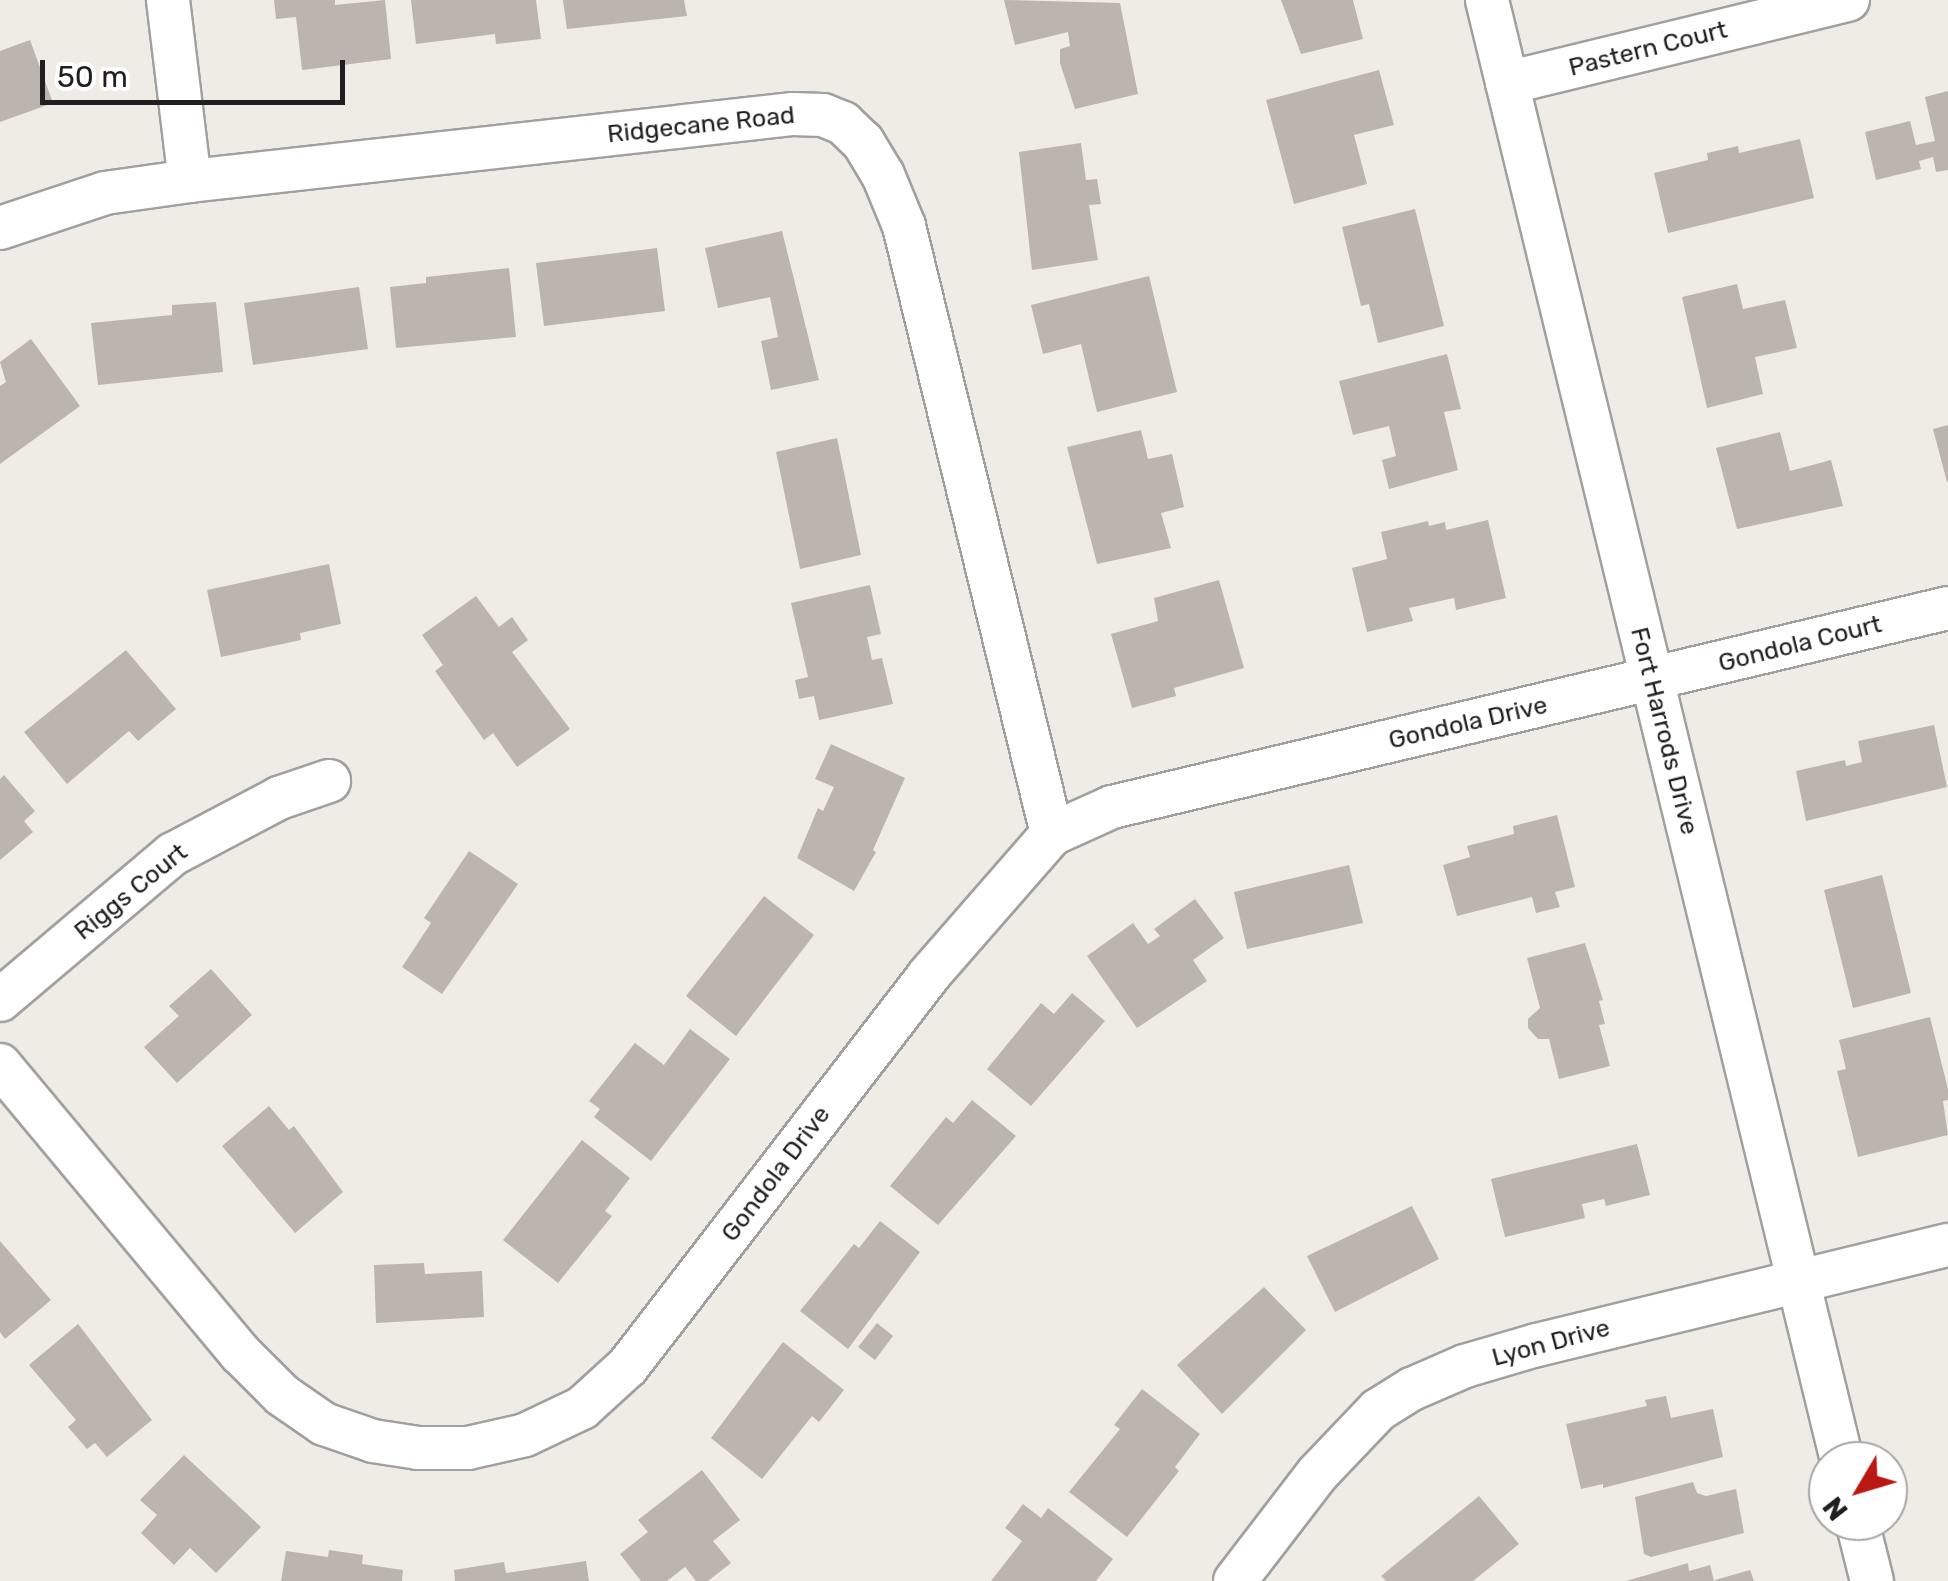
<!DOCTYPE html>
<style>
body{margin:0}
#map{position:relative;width:1948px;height:1581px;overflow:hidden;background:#efece6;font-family:Rubik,sans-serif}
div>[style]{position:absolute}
.building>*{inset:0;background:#bcb5af}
.roads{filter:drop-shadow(2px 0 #a0a0a0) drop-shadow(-2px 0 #a0a0a0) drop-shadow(0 2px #a0a0a0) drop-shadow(0 -2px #a0a0a0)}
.minor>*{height:42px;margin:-21px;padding:0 21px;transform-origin:21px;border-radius:21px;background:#fff}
span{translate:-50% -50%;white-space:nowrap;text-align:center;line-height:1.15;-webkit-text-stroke:10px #fff;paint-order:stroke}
.street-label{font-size:25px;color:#1f1f1f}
.north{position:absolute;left:1808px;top:1441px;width:100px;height:100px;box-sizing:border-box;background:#fff;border:2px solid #a5a5a5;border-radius:50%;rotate:232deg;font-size:28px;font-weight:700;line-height:40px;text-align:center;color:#1f1f1f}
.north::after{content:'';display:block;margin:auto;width:35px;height:45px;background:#bb1713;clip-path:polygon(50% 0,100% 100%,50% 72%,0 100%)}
.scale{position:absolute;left:40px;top:60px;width:305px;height:45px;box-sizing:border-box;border:5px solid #1f1f1f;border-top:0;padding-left:12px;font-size:30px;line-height:35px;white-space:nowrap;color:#1f1f1f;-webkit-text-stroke:8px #fff;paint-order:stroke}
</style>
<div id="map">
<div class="building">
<i style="clip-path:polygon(274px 0,335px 0,335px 5px,385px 0,391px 59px,302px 70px,296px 17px,276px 19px)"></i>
<i style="clip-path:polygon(411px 0,536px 0,541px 39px,496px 44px,495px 34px,416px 44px)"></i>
<i style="clip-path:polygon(563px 0,684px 0,687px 16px,567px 29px)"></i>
<i style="clip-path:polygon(1004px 0,1120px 3px,1138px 94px,1075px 109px,1060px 63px,1060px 49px,1070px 46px,1068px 32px,1015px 45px)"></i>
<i style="clip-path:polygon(1281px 0,1353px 0,1363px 39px,1301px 54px)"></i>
<i style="clip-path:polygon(30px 40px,53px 103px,0 122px,0 51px)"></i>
<i style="clip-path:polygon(1379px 70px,1394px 125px,1354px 135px,1367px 184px,1294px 204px,1266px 100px)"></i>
<i style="clip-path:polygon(1948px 91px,1948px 170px,1936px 172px,1933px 157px,1919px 161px,1921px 169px,1876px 180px,1865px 132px,1910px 121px,1916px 145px,1935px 141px,1925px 97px)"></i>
<i style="clip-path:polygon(1800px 139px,1814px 198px,1668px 233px,1654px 173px,1708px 160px,1707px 153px,1738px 146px,1739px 153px)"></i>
<i style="clip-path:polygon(1081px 143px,1086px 180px,1097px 179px,1101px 204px,1089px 205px,1098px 260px,1032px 270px,1019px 152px)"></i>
<i style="clip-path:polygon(1415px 209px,1444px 326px,1378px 343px,1369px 304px,1361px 306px,1342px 227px)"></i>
<i style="clip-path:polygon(782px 231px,819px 380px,771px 390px,761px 341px,778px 337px,770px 297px,718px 308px,705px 248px)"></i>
<i style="clip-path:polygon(657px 248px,665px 311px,544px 326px,536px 263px)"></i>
<i style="clip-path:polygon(509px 268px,516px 337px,396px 348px,390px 287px,426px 283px,426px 277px)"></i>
<i style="clip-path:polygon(1149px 276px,1177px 392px,1097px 412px,1081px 344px,1043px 354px,1031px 305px)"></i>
<i style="clip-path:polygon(1737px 284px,1743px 309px,1785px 300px,1797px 348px,1755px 357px,1763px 394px,1707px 408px,1682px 297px)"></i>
<i style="clip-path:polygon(359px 287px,368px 349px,253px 365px,244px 303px)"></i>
<i style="clip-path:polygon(216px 302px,223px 372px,98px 385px,91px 323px,172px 315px,172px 305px)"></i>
<i style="clip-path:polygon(31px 339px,80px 406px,0 464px,0 386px,6px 382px,0 362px)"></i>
<i style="clip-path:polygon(1447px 354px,1461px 409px,1444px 412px,1458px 470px,1389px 489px,1382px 460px,1396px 456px,1389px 426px,1353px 435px,1339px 381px)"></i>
<i style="clip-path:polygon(1948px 425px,1948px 482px,1947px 482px,1933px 429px)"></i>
<i style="clip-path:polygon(1141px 430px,1148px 459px,1172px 454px,1184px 507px,1161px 513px,1171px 548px,1097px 564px,1067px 447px)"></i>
<i style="clip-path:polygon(1780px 432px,1790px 471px,1831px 460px,1843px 506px,1737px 529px,1716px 448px)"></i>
<i style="clip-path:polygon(837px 438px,861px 555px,800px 569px,776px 452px)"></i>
<i style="clip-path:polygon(1488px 520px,1506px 598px,1456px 610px,1454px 598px,1409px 608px,1413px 621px,1367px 632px,1352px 568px,1387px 559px,1381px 532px,1428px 521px,1429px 526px,1445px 522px,1446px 530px)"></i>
<i style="clip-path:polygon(329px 564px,341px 624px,300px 633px,301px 640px,221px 657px,207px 590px)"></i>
<i style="clip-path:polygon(1219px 580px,1244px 668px,1174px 688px,1176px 696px,1132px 708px,1111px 634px,1158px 621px,1154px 598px)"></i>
<i style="clip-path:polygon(870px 585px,881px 634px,867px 637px,872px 660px,882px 658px,893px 704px,819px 720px,814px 696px,799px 699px,795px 680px,808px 677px,791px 603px)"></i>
<i style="clip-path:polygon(476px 596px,499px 627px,512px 617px,528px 640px,512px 652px,570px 729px,517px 767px,493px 733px,484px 740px,435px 671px,443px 665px,422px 635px)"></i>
<i style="clip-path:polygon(126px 650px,176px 709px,138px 741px,129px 731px,67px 784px,24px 732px)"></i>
<i style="clip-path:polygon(1934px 725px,1947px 787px,1806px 821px,1796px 771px,1845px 760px,1846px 766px,1862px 762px,1858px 741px)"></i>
<i style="clip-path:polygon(831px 744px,905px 778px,873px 850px,876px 852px,854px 891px,797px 858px,818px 808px,823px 811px,834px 787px,815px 779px)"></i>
<i style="clip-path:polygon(4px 775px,35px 811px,24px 821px,33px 832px,0 860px,0 779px)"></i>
<i style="clip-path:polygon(1557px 815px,1575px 887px,1555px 892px,1560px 907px,1536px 913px,1532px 897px,1457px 916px,1443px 865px,1470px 857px,1467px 846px,1514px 834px,1513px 826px)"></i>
<i style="clip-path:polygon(469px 851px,518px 884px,442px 994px,402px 967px,431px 923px,424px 918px)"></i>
<i style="clip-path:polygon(1349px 865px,1363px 923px,1247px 949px,1234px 892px)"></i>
<i style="clip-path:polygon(1882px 875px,1911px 993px,1853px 1008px,1824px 890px)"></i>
<i style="clip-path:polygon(764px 896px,814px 935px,736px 1036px,686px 996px)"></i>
<i style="clip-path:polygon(1195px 899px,1224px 938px,1193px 960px,1207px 981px,1137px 1028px,1087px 956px,1133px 923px,1148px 944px,1160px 936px,1154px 929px)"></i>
<i style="clip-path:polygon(1585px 943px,1603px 1000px,1599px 1001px,1605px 1024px,1599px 1025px,1610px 1066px,1559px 1079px,1549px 1039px,1538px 1039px,1528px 1028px,1528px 1019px,1540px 1008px,1527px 958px)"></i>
<i style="clip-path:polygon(211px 969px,252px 1015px,177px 1083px,144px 1047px,179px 1016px,169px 1006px)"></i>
<i style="clip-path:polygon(1072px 993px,1105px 1021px,1031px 1106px,987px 1069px,1041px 1003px,1054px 1014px)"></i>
<i style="clip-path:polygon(1930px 1017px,1948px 1089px,1948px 1100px,1943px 1101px,1948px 1135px,1858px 1157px,1837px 1071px,1846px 1069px,1839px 1040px)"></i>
<i style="clip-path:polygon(690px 1029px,730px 1059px,651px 1161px,594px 1117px,600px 1109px,589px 1101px,635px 1043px,664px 1065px)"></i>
<i style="clip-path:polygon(972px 1100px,1016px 1136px,938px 1225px,890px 1186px,946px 1117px,953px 1123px)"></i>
<i style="clip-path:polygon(269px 1106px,289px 1130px,294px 1126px,343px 1192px,295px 1233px,222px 1146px)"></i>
<i style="clip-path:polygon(582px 1140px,630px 1178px,605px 1211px,612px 1216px,558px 1283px,503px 1240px)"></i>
<i style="clip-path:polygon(1637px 1144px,1650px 1195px,1606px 1206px,1604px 1199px,1582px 1204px,1585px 1218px,1505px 1237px,1491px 1179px)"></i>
<i style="clip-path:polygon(1412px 1206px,1439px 1259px,1335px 1312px,1307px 1256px)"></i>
<i style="clip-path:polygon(880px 1221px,920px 1252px,848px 1349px,800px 1311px,854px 1244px,859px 1248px)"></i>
<i style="clip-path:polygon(0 1241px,51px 1300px,5px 1339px,0 1332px)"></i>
<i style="clip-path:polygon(424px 1263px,425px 1274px,482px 1271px,484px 1317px,376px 1323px,374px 1265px)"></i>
<i style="clip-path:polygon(1264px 1287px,1306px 1330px,1222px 1414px,1177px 1365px)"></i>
<i style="clip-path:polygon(877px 1323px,893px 1336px,875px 1360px,858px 1347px)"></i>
<i style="clip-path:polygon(78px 1324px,152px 1420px,107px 1457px,95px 1443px,87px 1449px,68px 1427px,76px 1420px,29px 1365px)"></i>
<i style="clip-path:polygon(783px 1342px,844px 1390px,819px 1422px,812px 1416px,762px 1479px,711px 1438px)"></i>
<i style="clip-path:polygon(1142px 1389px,1200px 1434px,1175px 1467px,1179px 1471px,1127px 1537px,1069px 1492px,1120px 1429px,1114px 1425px)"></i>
<i style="clip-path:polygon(1666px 1396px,1671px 1418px,1713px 1409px,1723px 1457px,1603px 1488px,1603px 1484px,1581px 1489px,1566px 1424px,1647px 1406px,1645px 1400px)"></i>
<i style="clip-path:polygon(184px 1455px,261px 1527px,216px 1573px,190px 1548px,174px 1565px,141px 1533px,157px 1515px,140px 1500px)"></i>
<i style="clip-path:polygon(702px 1470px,740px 1520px,713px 1541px,731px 1563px,708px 1581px,696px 1581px,685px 1567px,667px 1581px,641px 1581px,620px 1554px,648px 1532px,638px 1520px)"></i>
<i style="clip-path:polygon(1693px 1482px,1697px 1493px,1706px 1496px,1736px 1489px,1744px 1533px,1651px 1557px,1644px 1554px,1635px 1497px)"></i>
<i style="clip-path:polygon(1479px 1496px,1519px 1544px,1473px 1581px,1386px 1581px,1381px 1576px)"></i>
<i style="clip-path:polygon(1023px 1504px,1041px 1518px,1048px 1508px,1113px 1559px,1096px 1581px,991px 1581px,1022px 1541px,1005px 1528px)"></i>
<i style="clip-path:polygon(329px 1550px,363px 1555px,362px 1564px,403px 1570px,402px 1581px,281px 1581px,286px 1551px,328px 1557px)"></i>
<i style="clip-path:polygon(586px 1561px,589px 1581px,455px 1581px,454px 1570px,504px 1562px,506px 1573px)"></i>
<i style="clip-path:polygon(1688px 1563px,1689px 1571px,1710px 1565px,1714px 1581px,1626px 1581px)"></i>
<i style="clip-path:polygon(1750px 1570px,1754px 1581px,1715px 1581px,1715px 1580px)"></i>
</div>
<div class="roads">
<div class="minor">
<i style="left:168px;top:0;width:182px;rotate:83.1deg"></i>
<i style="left:1487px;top:0;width:1504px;rotate:76.34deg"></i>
<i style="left:1507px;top:83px;width:351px;rotate:-13.7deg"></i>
<i style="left:0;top:228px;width:111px;rotate:-18.4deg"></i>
<i style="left:105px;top:193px;width:86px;rotate:-8deg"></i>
<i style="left:190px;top:181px;width:607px;rotate:-6.34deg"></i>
<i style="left:793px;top:114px;width:30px;rotate:2deg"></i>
<i style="left:823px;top:115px;width:22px;rotate:22deg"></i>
<i style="left:843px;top:123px;width:28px;rotate:44deg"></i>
<i style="left:863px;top:142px;width:39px;rotate:59deg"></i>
<i style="left:883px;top:175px;width:55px;rotate:67.6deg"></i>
<i style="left:904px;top:226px;width:626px;rotate:76.32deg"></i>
<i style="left:0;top:1000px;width:226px;rotate:-40.2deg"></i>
<i style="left:173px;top:854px;width:120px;rotate:-27.8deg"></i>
<i style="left:279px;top:798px;width:53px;rotate:-18.8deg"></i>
<i style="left:0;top:1065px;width:375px;rotate:50.2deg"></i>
<i style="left:240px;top:1353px;width:59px;rotate:45deg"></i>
<i style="left:282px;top:1395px;width:51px;rotate:34.6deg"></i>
<i style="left:324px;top:1424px;width:52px;rotate:19.1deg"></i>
<i style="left:373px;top:1441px;width:46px;rotate:8.8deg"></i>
<i style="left:418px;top:1448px;width:50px"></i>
<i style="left:468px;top:1448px;width:58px;rotate:-12.8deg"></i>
<i style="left:525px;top:1435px;width:63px;rotate:-25.3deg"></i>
<i style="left:582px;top:1408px;width:62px;rotate:-42.4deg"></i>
<i style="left:628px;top:1366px;width:492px;rotate:-52.4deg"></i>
<i style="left:928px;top:976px;width:189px;rotate:-48.9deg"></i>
<i style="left:1052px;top:834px;width:66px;rotate:-24.2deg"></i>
<i style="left:1112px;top:807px;width:859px;rotate:-13.39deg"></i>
<i style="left:1857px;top:1521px;width:62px;rotate:76deg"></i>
<i style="left:1235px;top:1581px;width:136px;rotate:-52.5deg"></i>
<i style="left:1318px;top:1473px;width:87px;rotate:-46.4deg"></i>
<i style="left:1378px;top:1410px;width:40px;rotate:-32deg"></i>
<i style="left:1412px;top:1389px;width:58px;rotate:-23.5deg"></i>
<i style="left:1465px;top:1366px;width:75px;rotate:-16.3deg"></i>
<i style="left:1537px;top:1345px;width:423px;rotate:-13.7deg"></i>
</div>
</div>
<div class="street-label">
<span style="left:1648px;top:49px;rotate:-14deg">Pastern Court</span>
<span style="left:701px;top:125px;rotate:-6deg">Ridgecane Road</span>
<span style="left:1800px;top:644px;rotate:-14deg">Gondola Court</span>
<span style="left:1468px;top:723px;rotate:-13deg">Gondola Drive</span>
<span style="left:1664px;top:731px;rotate:76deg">Fort Harrods Drive</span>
<span style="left:131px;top:892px;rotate:-39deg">Riggs Court</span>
<span style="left:776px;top:1174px;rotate:-53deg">Gondola Drive</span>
<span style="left:1551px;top:1343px;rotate:-15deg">Lyon Drive</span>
</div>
<div class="north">N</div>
<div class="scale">50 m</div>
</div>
